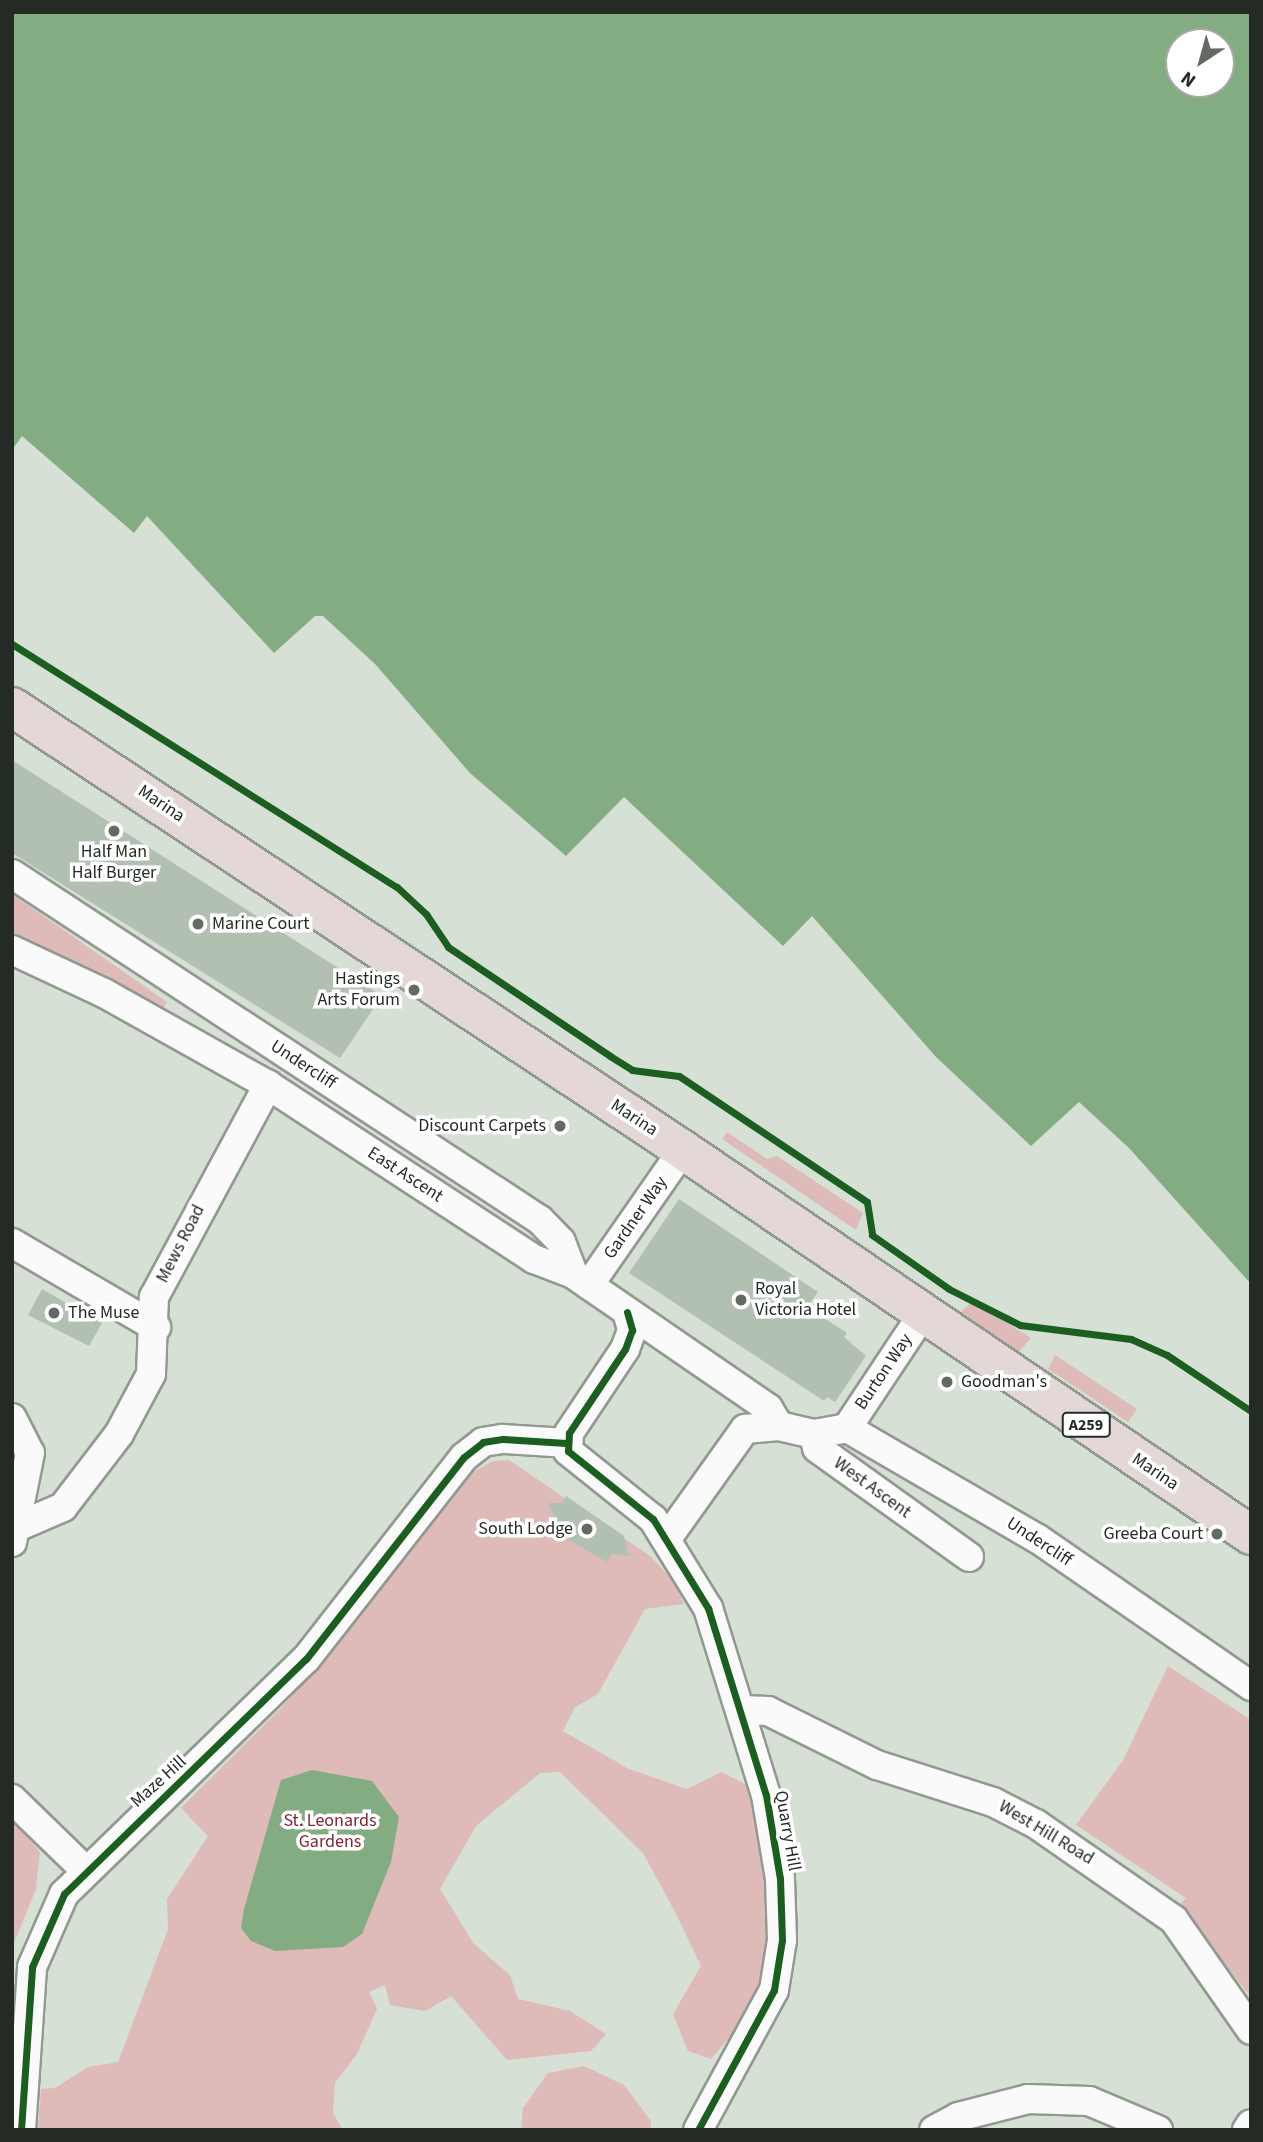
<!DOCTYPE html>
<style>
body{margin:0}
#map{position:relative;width:1263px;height:2142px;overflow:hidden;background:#d6e0d5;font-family:"Source Sans 3",sans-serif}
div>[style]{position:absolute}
.green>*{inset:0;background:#debbb8}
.water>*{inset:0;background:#83ac82}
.building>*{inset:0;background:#b2c0b1}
.roads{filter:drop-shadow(2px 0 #929991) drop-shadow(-2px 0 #929991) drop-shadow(0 2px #929991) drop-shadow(0 -2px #929991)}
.minor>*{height:28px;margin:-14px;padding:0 14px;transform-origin:14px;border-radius:14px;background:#f9faf9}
.highway>*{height:38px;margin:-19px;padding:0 19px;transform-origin:19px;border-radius:19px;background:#e4d7d7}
.cycleway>*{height:7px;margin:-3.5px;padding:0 3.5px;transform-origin:3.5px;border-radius:3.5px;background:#1b5e20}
.dots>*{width:19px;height:19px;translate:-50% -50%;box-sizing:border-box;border:4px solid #fff;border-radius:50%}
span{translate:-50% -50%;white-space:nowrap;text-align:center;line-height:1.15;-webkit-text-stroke:7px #fff;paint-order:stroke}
.shield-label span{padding:2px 5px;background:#fff;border:2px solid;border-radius:5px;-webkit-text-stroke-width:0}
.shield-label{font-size:16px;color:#242b24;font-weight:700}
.street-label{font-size:18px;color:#242b24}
.poi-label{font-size:18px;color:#242b24}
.left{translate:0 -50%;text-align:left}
.right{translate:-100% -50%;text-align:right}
.park-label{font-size:18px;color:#832536}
.frame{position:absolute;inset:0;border:14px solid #242b24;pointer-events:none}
.north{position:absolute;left:1165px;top:28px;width:70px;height:70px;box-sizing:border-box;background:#fff;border:2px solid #a7aaa7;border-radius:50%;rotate:216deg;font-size:19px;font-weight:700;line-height:28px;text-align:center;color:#242b24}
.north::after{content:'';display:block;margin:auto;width:24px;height:32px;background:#626a62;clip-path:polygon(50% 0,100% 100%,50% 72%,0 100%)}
</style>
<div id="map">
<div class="green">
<i style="clip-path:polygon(12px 894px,167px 1002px,162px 1010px,12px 935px)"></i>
<i style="clip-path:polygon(727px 1132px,767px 1159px,777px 1156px,863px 1213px,856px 1230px,722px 1139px)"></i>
<i style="clip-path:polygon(972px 1301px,1031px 1338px,1018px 1353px,960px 1313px)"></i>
<i style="clip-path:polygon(1055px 1355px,1137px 1409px,1128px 1422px,1048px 1369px)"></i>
<i style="clip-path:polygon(509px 1460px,650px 1556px,672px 1579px,684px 1604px,645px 1609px,598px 1694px,575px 1707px,563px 1731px,629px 1769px,687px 1789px,721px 1772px,753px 1788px,770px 1859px,771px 1937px,755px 2007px,711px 2059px,688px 2051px,673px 2014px,701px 1966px,675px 1912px,643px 1853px,560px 1772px,540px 1773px,476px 1826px,440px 1889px,474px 1944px,510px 1975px,518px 1999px,570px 2011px,606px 2034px,591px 2051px,507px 2060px,451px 1996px,425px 2011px,390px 2005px,385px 1985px,369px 1992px,377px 2009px,357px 2054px,335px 2083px,333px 2113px,343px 2130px,38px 2130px,41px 2089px,55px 2088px,88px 2067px,118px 2062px,168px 1929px,167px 1899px,208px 1836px,181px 1808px,288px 1701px,446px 1497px,473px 1472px,493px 1461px)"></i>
<i style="clip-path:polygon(1168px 1666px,1251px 1720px,1251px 1997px,1178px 1907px,1186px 1898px,1076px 1825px,1123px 1760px)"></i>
<i style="clip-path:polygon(12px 1819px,40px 1852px,36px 1889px,12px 1948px)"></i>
<i style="clip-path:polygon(584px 2066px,624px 2085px,651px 2121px,650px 2130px,521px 2130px,523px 2108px,548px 2073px)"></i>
</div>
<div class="water">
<i style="clip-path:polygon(evenodd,12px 12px,1251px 12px,1251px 1284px,1129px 1148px,1079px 1102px,1031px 1146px,936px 1057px,812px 916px,783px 946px,624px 797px,566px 856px,470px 773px,375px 664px,323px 616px,315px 616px,274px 653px,147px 516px,134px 533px,22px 436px,12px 450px,12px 12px,1179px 42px,1221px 42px,1221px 84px,1179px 84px,1179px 42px)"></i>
<i style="clip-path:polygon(312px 1770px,372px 1781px,399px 1817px,391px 1862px,362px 1934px,343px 1947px,275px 1951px,251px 1941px,241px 1928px,244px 1909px,281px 1780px)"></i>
</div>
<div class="building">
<i style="clip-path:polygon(12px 760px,382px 996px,340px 1058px,12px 853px)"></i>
<i style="clip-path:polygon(679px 1199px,818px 1292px,807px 1307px,847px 1333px,844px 1337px,866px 1356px,835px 1402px,827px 1397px,824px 1401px,629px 1273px)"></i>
<i style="clip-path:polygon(42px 1289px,102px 1323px,89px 1346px,28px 1315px)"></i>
<i style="clip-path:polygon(566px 1496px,624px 1536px,629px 1556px,612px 1554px,607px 1562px,569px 1540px,571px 1536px,549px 1522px,554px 1516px,548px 1503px,562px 1503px)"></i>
</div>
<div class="roads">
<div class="minor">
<i style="left:12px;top:874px;width:631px;rotate:33.24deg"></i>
<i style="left:540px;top:1220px;width:30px;rotate:46deg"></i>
<i style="left:561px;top:1242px;width:34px;rotate:69deg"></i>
<i style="left:12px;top:950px;width:102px;rotate:25.1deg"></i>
<i style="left:104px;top:993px;width:188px;rotate:29.3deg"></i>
<i style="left:268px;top:1085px;width:318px;rotate:33.2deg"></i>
<i style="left:534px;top:1259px;width:42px;rotate:21deg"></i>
<i style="left:573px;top:1274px;width:237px;rotate:34.5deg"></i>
<i style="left:768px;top:1408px;width:21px;rotate:59deg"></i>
<i style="left:12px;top:1243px;width:167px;rotate:30.3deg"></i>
<i style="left:589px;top:1285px;width:165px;rotate:-55.2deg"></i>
<i style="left:627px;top:1312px;width:19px;rotate:74deg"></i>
<i style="left:632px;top:1330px;width:20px;rotate:110deg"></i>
<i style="left:625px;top:1349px;width:101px;rotate:123.7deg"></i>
<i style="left:569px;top:1433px;width:18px;rotate:93deg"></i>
<i style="left:568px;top:1451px;width:109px;rotate:38.7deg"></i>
<i style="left:653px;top:1519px;width:105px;rotate:58.3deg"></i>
<i style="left:708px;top:1608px;width:196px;rotate:72.8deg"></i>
<i style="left:766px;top:1795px;width:85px;rotate:80.5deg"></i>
<i style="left:780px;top:1879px;width:61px;rotate:88.1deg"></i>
<i style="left:782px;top:1940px;width:51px;rotate:99.1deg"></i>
<i style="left:774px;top:1990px;width:159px;rotate:118.5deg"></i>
<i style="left:12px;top:1418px;width:39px;rotate:63deg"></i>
<i style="left:30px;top:1453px;width:91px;rotate:101.4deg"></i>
<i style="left:847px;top:1428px;width:136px;rotate:-56.4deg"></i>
<i style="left:814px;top:1434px;width:34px;rotate:-10deg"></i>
<i style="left:847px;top:1428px;width:221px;rotate:30.2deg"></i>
<i style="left:1038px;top:1539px;width:259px;rotate:34.6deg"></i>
<i style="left:17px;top:1527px;width:50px;rotate:-23.5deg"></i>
<i style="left:63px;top:1507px;width:92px;rotate:-52.5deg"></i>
<i style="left:119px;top:1434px;width:68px;rotate:-61.9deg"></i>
<i style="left:151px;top:1374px;width:77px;rotate:-87.8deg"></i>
<i style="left:154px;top:1297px;width:241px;rotate:-61.7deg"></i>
<i style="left:668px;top:1537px;width:133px;rotate:-54.5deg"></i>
<i style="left:745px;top:1429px;width:34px;rotate:-5deg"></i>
<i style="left:779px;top:1426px;width:36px;rotate:13deg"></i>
<i style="left:814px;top:1434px;width:14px;rotate:78deg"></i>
<i style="left:817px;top:1448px;width:187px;rotate:35.6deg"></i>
<i style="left:742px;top:1710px;width:26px;rotate:2deg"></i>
<i style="left:768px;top:1711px;width:122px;rotate:26.4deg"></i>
<i style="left:877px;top:1765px;width:122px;rotate:17.7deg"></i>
<i style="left:993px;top:1802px;width:48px;rotate:27.1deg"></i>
<i style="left:1036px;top:1824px;width:168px;rotate:34.8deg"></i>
<i style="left:1174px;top:1920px;width:134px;rotate:55deg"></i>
<i style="left:12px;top:1799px;width:100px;rotate:44.2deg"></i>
<i style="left:21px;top:2130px;width:163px;rotate:-86.1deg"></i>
<i style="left:32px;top:1967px;width:80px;rotate:-66.3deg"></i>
<i style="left:64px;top:1894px;width:337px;rotate:-44.2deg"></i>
<i style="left:306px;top:1659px;width:256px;rotate:-52deg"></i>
<i style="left:464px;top:1457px;width:24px;rotate:-38deg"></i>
<i style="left:483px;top:1442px;width:20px;rotate:-9deg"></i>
<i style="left:503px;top:1439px;width:63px;rotate:3.6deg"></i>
<i style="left:934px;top:2130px;width:27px;rotate:-28deg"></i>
<i style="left:958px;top:2117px;width:72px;rotate:-14.4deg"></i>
<i style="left:1028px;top:2099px;width:61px;rotate:1.9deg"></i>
<i style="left:1089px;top:2101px;width:75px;rotate:22.8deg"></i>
<i style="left:1247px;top:2130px;width:7px;rotate:-56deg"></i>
</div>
<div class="highway">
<i style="left:12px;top:707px;width:804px;rotate:33.43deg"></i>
<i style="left:683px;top:1150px;width:686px;rotate:34.13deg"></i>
</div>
</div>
<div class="cycleway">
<i style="left:12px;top:644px;width:455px;rotate:32.3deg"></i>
<i style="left:397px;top:887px;width:40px;rotate:43deg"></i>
<i style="left:426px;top:914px;width:40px;rotate:56deg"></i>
<i style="left:448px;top:947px;width:195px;rotate:33.9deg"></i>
<i style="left:610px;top:1056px;width:26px;rotate:32deg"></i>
<i style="left:632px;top:1070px;width:47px;rotate:7.3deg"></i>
<i style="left:679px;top:1076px;width:226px;rotate:33.8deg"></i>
<i style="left:867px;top:1202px;width:33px;rotate:81deg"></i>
<i style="left:872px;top:1235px;width:94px;rotate:35deg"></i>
<i style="left:949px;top:1289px;width:80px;rotate:26.9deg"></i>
<i style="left:1020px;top:1325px;width:112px;rotate:7.2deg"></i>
<i style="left:1131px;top:1339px;width:39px;rotate:24deg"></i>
<i style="left:1167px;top:1355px;width:101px;rotate:33.7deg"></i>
<i style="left:627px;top:1312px;width:19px;rotate:74deg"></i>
<i style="left:632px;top:1330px;width:20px;rotate:110deg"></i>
<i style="left:625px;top:1349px;width:101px;rotate:123.7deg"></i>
<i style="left:569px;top:1433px;width:18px;rotate:93deg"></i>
<i style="left:568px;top:1451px;width:109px;rotate:38.7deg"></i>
<i style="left:653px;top:1519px;width:105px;rotate:58.3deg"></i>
<i style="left:708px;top:1608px;width:196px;rotate:72.8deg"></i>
<i style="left:766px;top:1795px;width:85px;rotate:80.5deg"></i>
<i style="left:780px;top:1879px;width:61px;rotate:88.1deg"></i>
<i style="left:782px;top:1940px;width:51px;rotate:99.1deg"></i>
<i style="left:774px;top:1990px;width:159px;rotate:118.5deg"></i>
<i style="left:21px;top:2130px;width:163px;rotate:-86.1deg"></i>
<i style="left:32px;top:1967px;width:80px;rotate:-66.3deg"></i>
<i style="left:64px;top:1894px;width:337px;rotate:-44.2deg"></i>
<i style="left:306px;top:1659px;width:256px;rotate:-52deg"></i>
<i style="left:464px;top:1457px;width:24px;rotate:-38deg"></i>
<i style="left:483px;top:1442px;width:20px;rotate:-9deg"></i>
<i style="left:503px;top:1439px;width:63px;rotate:3.6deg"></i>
</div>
<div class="dots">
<i style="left:114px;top:831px;background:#626a62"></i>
<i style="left:198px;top:924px;background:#626a62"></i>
<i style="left:414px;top:990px;background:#626a62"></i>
<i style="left:560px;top:1126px;background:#626a62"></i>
<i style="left:741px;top:1300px;background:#626a62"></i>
<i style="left:54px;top:1313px;background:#626a62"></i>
<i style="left:947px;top:1382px;background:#626a62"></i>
<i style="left:587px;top:1529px;background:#626a62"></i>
<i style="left:1217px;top:1534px;background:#626a62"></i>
</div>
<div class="shield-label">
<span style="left:1086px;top:1425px">A259</span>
</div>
<div class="street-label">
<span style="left:161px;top:804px;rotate:34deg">Marina</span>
<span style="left:303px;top:1065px;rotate:33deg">Undercliff</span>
<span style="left:634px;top:1118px;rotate:33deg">Marina</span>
<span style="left:405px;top:1175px;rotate:33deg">East Ascent</span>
<span style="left:636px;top:1218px;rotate:-55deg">Gardner Way</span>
<span style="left:181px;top:1244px;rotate:-63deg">Mews Road</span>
<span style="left:884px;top:1372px;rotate:-56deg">Burton Way</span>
<span style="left:1155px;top:1472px;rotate:34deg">Marina</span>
<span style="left:872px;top:1488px;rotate:36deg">West Ascent</span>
<span style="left:1039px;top:1542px;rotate:33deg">Undercliff</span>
<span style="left:159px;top:1782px;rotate:-42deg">Maze Hill</span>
<span style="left:787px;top:1831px;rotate:80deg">Quarry Hill</span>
<span style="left:1046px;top:1833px;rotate:31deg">West Hill Road</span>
</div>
<div class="poi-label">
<span style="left:114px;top:863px">Half Man<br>Half Burger</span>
<span class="left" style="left:212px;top:924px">Marine Court</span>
<span class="right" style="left:400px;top:990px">Hastings<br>Arts Forum</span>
<span class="right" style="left:546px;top:1126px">Discount Carpets</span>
<span class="left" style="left:755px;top:1300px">Royal<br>Victoria Hotel</span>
<span class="left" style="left:68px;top:1313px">The Muse</span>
<span class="left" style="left:961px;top:1382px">Goodman's</span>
<span class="right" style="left:573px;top:1529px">South Lodge</span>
<span class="right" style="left:1203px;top:1534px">Greeba Court</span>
</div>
<div class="park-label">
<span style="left:330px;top:1832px">St. Leonards<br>Gardens</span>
</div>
<div class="frame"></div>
<div class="north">N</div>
</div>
